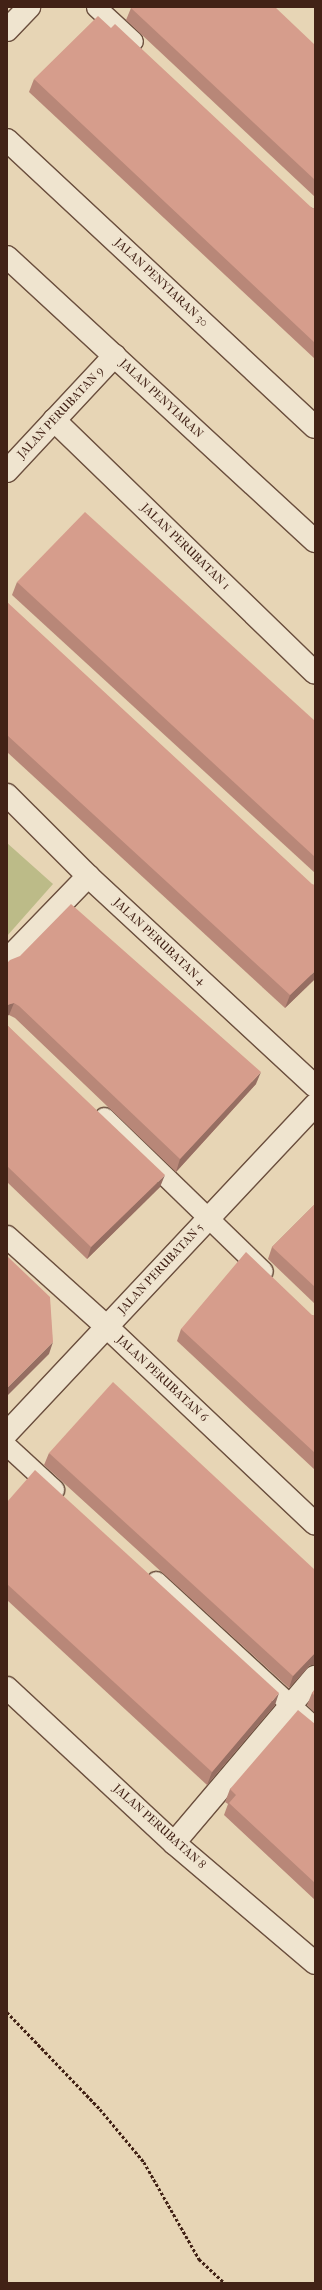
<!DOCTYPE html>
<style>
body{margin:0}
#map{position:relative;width:322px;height:2290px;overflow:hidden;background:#e7d5b5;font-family:"IM FELL French Canon",serif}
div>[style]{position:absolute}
.green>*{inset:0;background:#bcbb88}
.path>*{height:2.5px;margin-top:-1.25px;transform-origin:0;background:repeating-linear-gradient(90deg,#422216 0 3px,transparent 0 5px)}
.roads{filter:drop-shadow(1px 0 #6b4f3e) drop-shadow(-1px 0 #6b4f3e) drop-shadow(0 1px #6b4f3e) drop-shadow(0 -1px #6b4f3e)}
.lane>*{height:19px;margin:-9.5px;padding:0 9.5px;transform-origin:9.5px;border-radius:9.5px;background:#efe4cf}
.street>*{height:22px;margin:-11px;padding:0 11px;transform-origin:11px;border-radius:11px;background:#efe4cf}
.secondary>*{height:22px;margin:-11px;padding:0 11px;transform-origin:11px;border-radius:11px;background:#efe4cf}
.wall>*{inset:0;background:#b88778}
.shaded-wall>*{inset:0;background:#966e62}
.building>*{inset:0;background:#d69d8c}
span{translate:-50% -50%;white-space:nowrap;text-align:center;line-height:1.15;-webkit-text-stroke:3px #efe4cf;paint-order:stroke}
.street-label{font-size:12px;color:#422216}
.frame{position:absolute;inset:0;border:8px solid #422216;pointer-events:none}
</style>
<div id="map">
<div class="green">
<i style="clip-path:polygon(7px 843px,53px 884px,7px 936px)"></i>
</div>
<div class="path">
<i style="left:7px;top:2012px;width:134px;rotate:46.2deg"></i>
<i style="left:100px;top:2109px;width:69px;rotate:50.3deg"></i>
<i style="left:144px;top:2162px;width:112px;rotate:60.4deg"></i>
<i style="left:199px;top:2259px;width:35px;rotate:43deg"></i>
</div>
<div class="roads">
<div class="lane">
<i style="left:96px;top:7px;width:50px;rotate:42.6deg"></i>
<i style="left:104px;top:1117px;width:221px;rotate:44.1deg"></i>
<i style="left:7px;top:1446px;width:64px;rotate:42.5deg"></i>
<i style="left:156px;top:1581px;width:216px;rotate:42.6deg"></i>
</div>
<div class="street">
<i style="left:7px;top:30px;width:32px;rotate:-46deg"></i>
<i style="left:7px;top:140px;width:421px;rotate:43deg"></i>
<i style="left:54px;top:420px;width:363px;rotate:44.1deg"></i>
<i style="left:7px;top:471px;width:158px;rotate:-47deg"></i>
<i style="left:7px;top:795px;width:115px;rotate:45deg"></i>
<i style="left:88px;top:876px;width:309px;rotate:42.8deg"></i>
<i style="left:7px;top:960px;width:117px;rotate:-46deg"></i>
<i style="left:7px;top:1237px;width:135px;rotate:42deg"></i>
<i style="left:107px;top:1327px;width:286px;rotate:43.4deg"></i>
<i style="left:7px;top:1433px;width:450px;rotate:-46.8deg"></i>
<i style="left:7px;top:1688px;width:228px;rotate:42.9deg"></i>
<i style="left:174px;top:1843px;width:185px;rotate:40.4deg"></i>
<i style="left:174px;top:1843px;width:218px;rotate:-49.7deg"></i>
</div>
<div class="secondary">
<i style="left:7px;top:257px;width:419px;rotate:42.7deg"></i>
</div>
</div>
<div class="wall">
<i style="clip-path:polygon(131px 8px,315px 45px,315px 197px,126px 20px)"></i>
<i style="clip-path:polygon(34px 79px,315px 209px,315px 359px,29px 92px)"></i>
<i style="clip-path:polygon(17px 582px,315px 721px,315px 873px,12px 595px)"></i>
<i style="clip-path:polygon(7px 602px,315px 979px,285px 1008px,7px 752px)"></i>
<i style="clip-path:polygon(7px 963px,256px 1084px,176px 1172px,15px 1018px,9px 1015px)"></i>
<i style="clip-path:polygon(7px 1025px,160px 1187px,87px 1259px,7px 1182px)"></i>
<i style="clip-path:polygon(315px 1204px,315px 1304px,268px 1259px,272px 1247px)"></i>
<i style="clip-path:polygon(312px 1315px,315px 1316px,315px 1470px,177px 1341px,181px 1329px)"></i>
<i style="clip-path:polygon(49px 1453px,315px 1570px,315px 1665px,310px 1665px,289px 1688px,44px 1465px)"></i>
<i style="clip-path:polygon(7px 1502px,275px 1705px,207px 1785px,7px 1600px)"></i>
<i style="clip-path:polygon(315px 1689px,315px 1713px,307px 1705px,312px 1693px)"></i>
<i style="clip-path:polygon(315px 1724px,315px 1900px,224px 1815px,228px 1804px,225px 1802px,230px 1789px)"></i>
</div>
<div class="shaded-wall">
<i style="clip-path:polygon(315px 971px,315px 979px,285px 1008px,290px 995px)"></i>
<i style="clip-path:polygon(14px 1003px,9px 1015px,7px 1016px,7px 1005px)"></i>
<i style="clip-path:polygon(261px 1072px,256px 1084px,176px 1172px,180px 1159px)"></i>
<i style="clip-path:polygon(165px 1175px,160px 1187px,87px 1259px,91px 1247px)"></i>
<i style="clip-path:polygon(53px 1342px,49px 1354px,7px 1396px,7px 1388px)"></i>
<i style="clip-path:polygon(315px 1653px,315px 1665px,310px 1665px,289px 1688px,293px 1676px)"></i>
<i style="clip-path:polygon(279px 1693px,275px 1705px,207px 1785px,212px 1772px)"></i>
</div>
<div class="building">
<i style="clip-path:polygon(131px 7px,275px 7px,315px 45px,315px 180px,131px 8px)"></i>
<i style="clip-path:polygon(98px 16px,111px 28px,115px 24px,312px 208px,315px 209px,315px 343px,34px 79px)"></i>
<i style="clip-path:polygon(85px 512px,315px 721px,315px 857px,17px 582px)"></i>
<i style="clip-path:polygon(7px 602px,312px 884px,315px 885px,315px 971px,290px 995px,7px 735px)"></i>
<i style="clip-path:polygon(71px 904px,261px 1072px,180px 1159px,19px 1006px,14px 1003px,7px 1005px,7px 963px,10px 960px,20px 956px)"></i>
<i style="clip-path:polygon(7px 1025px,165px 1175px,91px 1247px,7px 1166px)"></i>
<i style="clip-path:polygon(315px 1204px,315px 1287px,272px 1247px)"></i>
<i style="clip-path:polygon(246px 1252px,312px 1315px,315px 1316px,315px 1453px,181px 1329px)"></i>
<i style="clip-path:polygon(7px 1256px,50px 1297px,53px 1342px,7px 1388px)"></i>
<i style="clip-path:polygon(113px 1382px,315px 1570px,315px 1653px,293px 1676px,49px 1453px)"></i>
<i style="clip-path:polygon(35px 1470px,279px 1693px,212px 1772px,7px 1584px,7px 1502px)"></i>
<i style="clip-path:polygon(315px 1689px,315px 1696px,312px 1693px)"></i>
<i style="clip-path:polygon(298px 1710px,315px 1724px,315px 1883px,229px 1803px,236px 1795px,230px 1789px)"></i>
</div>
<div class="street-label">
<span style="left:161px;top:283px;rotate:43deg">JALAN PENYIARAN 30</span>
<span style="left:161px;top:399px;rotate:43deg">JALAN PENYIARAN</span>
<span style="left:61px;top:413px;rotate:-47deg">JALAN PERUBATAN 9</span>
<span style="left:185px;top:547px;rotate:44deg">JALAN PERUBATAN 1</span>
<span style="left:159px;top:942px;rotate:43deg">JALAN PERUBATAN 4</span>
<span style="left:161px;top:1269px;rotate:-47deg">JALAN PERUBATAN 5</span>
<span style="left:162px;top:1379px;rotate:43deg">JALAN PERUBATAN 6</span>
<span style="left:159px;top:1827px;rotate:42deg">JALAN PERUBATAN 8</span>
</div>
<div class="frame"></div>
</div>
